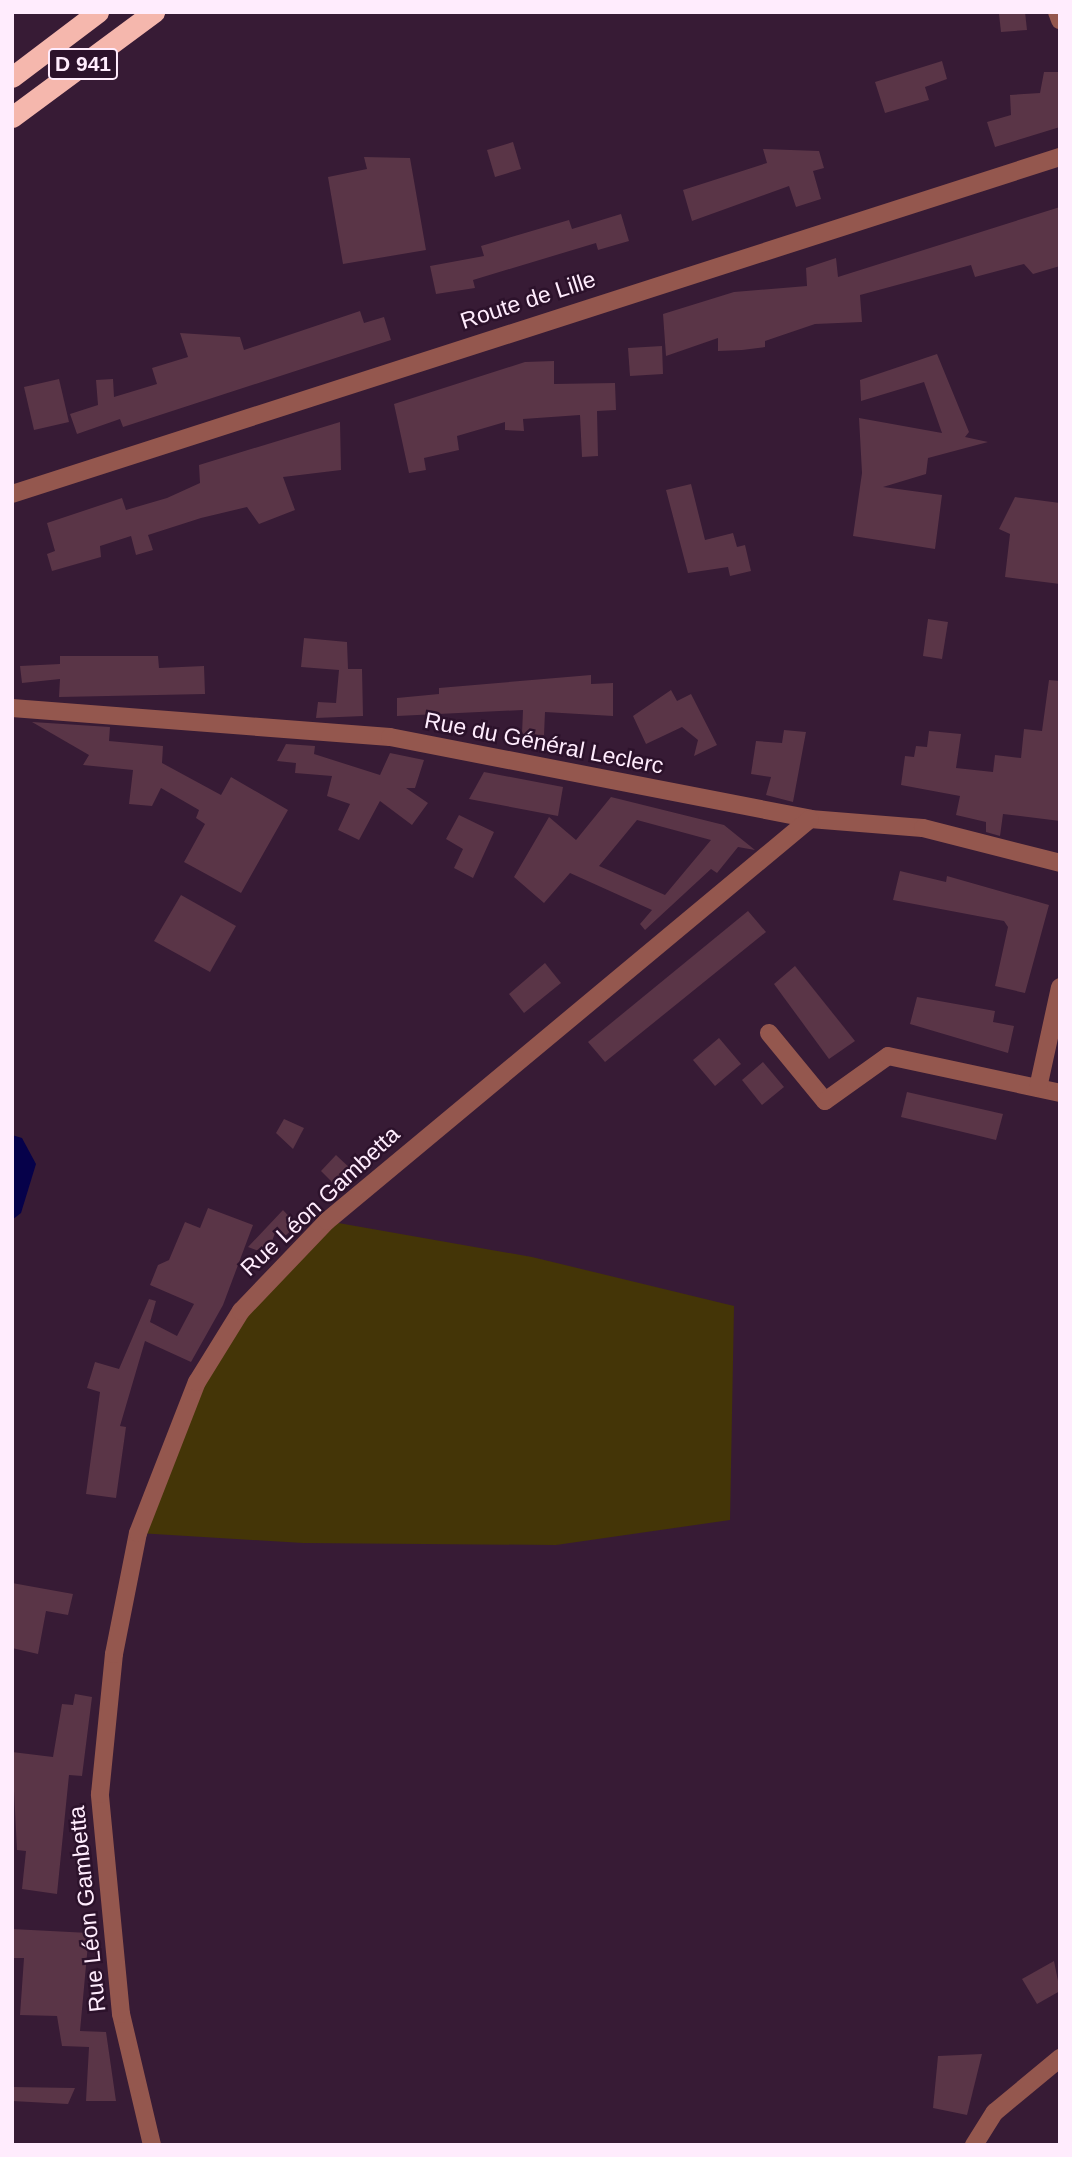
<!DOCTYPE html>
<meta charset="utf-8">
<style>
body{margin:0}
#map{position:relative;width:1072px;height:2157px;overflow:hidden;background:#371b35;font-family:Helvetica,sans-serif}
div>[style]{position:absolute}
.green>*{inset:0;background:#443507}
.water>*{inset:0;background:#06014a}
.building>*{inset:0;background:#5a3547}
.minor>*{height:18px;margin:-9px;padding:0 9px;transform-origin:9px;border-radius:9px;background:#94574e}
.highway>*{height:21px;margin:-10.5px;padding:0 10.5px;transform-origin:10.5px;border-radius:10.5px;background:#f5b7ad}
span{translate:-50% -50%;white-space:nowrap;text-align:center;line-height:1.15;-webkit-text-stroke:5px #2c122b;paint-order:stroke}
.shield-label span{padding:2px 5px;background:#2c122b;border:2px solid;border-radius:5px;-webkit-text-stroke-width:0}
.shield-label{font-size:21px;color:#ffecfd;font-weight:700}
.street-label{font-size:23px;color:#ffecfd}
.frame{position:absolute;inset:0;border:14px solid #ffecfd;pointer-events:none}
</style>
<div id="map">
<div class="green">
<i style="clip-path:polygon(327px 1221px,532px 1257px,734px 1306px,730px 1520px,556px 1545px,303px 1543px,138px 1533px,177px 1425px,241px 1311px)"></i>
</div>
<div class="water">
<i style="clip-path:polygon(12px 1135px,22px 1138px,36px 1164px,21px 1213px,12px 1220px)"></i>
</div>
<div class="building">
<i style="clip-path:polygon(1025px 12px,1027px 30px,1001px 32px,999px 14px)"></i>
<i style="clip-path:polygon(942px 61px,947px 79px,925px 87px,929px 100px,885px 113px,875px 82px)"></i>
<i style="clip-path:polygon(1044px 72px,1060px 72px,1060px 127px,995px 147px,987px 122px,1011px 115px,1010px 95px,1040px 93px)"></i>
<i style="clip-path:polygon(513px 142px,521px 169px,495px 177px,487px 150px)"></i>
<i style="clip-path:polygon(763px 149px,819px 151px,824px 168px,813px 171px,821px 199px,796px 207px,789px 186px,692px 221px,683px 190px,767px 163px)"></i>
<i style="clip-path:polygon(364px 157px,410px 158px,426px 250px,343px 264px,328px 177px,367px 169px)"></i>
<i style="clip-path:polygon(1060px 207px,1060px 266px,1033px 274px,1024px 264px,975px 277px,971px 265px,860px 295px,862px 322px,815px 324px,765px 341px,765px 347px,742px 350px,718px 351px,718px 338px,666px 356px,663px 314px,734px 292px,807px 286px,806px 268px,836px 258px,838px 277px)"></i>
<i style="clip-path:polygon(621px 214px,629px 241px,598px 250px,596px 243px,473px 280px,475px 288px,436px 294px,430px 266px,484px 256px,481px 246px,569px 220px,572px 229px)"></i>
<i style="clip-path:polygon(360px 311px,364px 323px,384px 317px,391px 340px,123px 427px,120px 419px,77px 434px,70px 414px,98px 405px,96px 380px,113px 379px,114px 397px,157px 384px,152px 368px,188px 357px,180px 333px,240px 337px,244px 350px)"></i>
<i style="clip-path:polygon(662px 346px,663px 374px,630px 376px,628px 348px)"></i>
<i style="clip-path:polygon(937px 354px,969px 432px,965px 437px,988px 442px,928px 458px,926px 474px,883px 487px,942px 495px,935px 549px,853px 536px,862px 473px,859px 418px,942px 433px,924px 382px,861px 401px,860px 380px)"></i>
<i style="clip-path:polygon(554px 361px,554px 384px,615px 383px,616px 410px,597px 411px,598px 456px,582px 457px,580px 415px,523px 419px,524px 431px,505px 430px,505px 422px,457px 436px,459px 450px,424px 458px,426px 470px,409px 473px,394px 404px,525px 362px)"></i>
<i style="clip-path:polygon(59px 379px,69px 422px,34px 430px,24px 387px)"></i>
<i style="clip-path:polygon(340px 422px,341px 470px,283px 477px,295px 510px,259px 524px,247px 507px,201px 518px,148px 535px,153px 550px,136px 555px,131px 536px,100px 546px,101px 557px,52px 571px,47px 554px,55px 551px,47px 523px,122px 498px,126px 510px,167px 498px,200px 483px,199px 465px)"></i>
<i style="clip-path:polygon(691px 484px,705px 540px,733px 533px,737px 547px,745px 545px,751px 571px,730px 576px,728px 567px,688px 573px,666px 490px)"></i>
<i style="clip-path:polygon(1015px 497px,1060px 503px,1060px 584px,1005px 577px,1010px 534px,999px 529px)"></i>
<i style="clip-path:polygon(928px 619px,948px 622px,942px 659px,923px 656px)"></i>
<i style="clip-path:polygon(304px 638px,347px 642px,348px 669px,362px 669px,363px 716px,316px 718px,318px 702px,336px 703px,339px 670px,301px 667px)"></i>
<i style="clip-path:polygon(60px 656px,158px 656px,159px 668px,204px 666px,205px 694px,59px 697px,60px 679px,22px 683px,20px 666px,60px 664px)"></i>
<i style="clip-path:polygon(591px 675px,591px 684px,613px 683px,613px 716px,545px 712px,544px 735px,522px 734px,523px 710px,397px 716px,397px 698px,439px 694px,439px 688px)"></i>
<i style="clip-path:polygon(1049px 680px,1060px 681px,1060px 821px,1003px 814px,1000px 836px,986px 832px,986px 822px,956px 815px,960px 796px,901px 785px,905px 756px,914px 757px,916px 746px,927px 747px,929px 731px,961px 734px,956px 768px,993px 772px,995px 755px,1021px 758px,1024px 729px,1042px 731px)"></i>
<i style="clip-path:polygon(671px 690px,677px 701px,691px 694px,717px 745px,694px 756px,698px 740px,682px 727px,646px 744px,633px 716px)"></i>
<i style="clip-path:polygon(32px 722px,110px 727px,109px 741px,163px 746px,162px 763px,221px 795px,231px 777px,288px 810px,241px 893px,184px 862px,205px 824px,196px 818px,199px 810px,161px 788px,152px 806px,129px 804px,133px 770px,83px 765px,89px 755px)"></i>
<i style="clip-path:polygon(784px 730px,806px 732px,793px 802px,766px 795px,771px 777px,751px 774px,756px 741px,782px 743px)"></i>
<i style="clip-path:polygon(286px 744px,315px 746px,314px 754px,380px 775px,390px 753px,424px 760px,415px 788px,406px 788px,428px 803px,412px 825px,380px 801px,359px 840px,338px 830px,350px 804px,327px 796px,332px 776px,295px 773px,296px 763px,277px 761px)"></i>
<i style="clip-path:polygon(484px 772px,563px 787px,558px 816px,469px 799px)"></i>
<i style="clip-path:polygon(evenodd,611px 797px,724px 825px,755px 850px,738px 847px,717px 873px,711px 869px,645px 930px,640px 924px,652px 910px,570px 873px,544px 903px,514px 877px,549px 817px,576px 840px,611px 797px,637px 820px,711px 840px,665px 895px,599px 866px,637px 820px)"></i>
<i style="clip-path:polygon(459px 815px,494px 832px,473px 878px,454px 868px,463px 849px,446px 839px)"></i>
<i style="clip-path:polygon(900px 871px,946px 882px,947px 876px,1049px 905px,1025px 993px,995px 986px,1008px 927px,1004px 921px,893px 900px)"></i>
<i style="clip-path:polygon(181px 895px,236px 926px,210px 972px,154px 941px)"></i>
<i style="clip-path:polygon(748px 911px,766px 932px,605px 1062px,588px 1042px)"></i>
<i style="clip-path:polygon(545px 963px,561px 983px,524px 1013px,509px 994px)"></i>
<i style="clip-path:polygon(795px 966px,855px 1041px,829px 1059px,774px 984px)"></i>
<i style="clip-path:polygon(917px 997px,995px 1011px,993px 1022px,1014px 1026px,1008px 1053px,910px 1024px)"></i>
<i style="clip-path:polygon(719px 1038px,741px 1064px,715px 1086px,693px 1060px)"></i>
<i style="clip-path:polygon(763px 1062px,784px 1087px,762px 1105px,742px 1080px)"></i>
<i style="clip-path:polygon(907px 1092px,1003px 1114px,996px 1140px,901px 1117px)"></i>
<i style="clip-path:polygon(284px 1119px,304px 1128px,293px 1149px,276px 1133px)"></i>
<i style="clip-path:polygon(336px 1155px,352px 1170px,336px 1186px,321px 1171px)"></i>
<i style="clip-path:polygon(208px 1208px,253px 1225px,223px 1305px,191px 1362px,145px 1341px,120px 1426px,126px 1427px,116px 1498px,86px 1494px,100px 1392px,87px 1388px,95px 1362px,119px 1369px,149px 1299px,156px 1301px,150px 1322px,177px 1336px,194px 1304px,150px 1285px,158px 1265px,169px 1260px,185px 1222px,200px 1228px)"></i>
<i style="clip-path:polygon(283px 1210px,297px 1225px,284px 1237px,277px 1228px,267px 1254px,248px 1247px)"></i>
<i style="clip-path:polygon(12px 1583px,73px 1594px,68px 1615px,46px 1611px,38px 1654px,12px 1648px)"></i>
<i style="clip-path:polygon(75px 1694px,92px 1697px,82px 1776px,69px 1775px,57px 1894px,22px 1889px,26px 1851px,17px 1850px,12px 1752px,53px 1757px,62px 1704px,73px 1705px)"></i>
<i style="clip-path:polygon(12px 1929px,89px 1933px,80px 2031px,106px 2032px,116px 2101px,86px 2101px,89px 2047px,62px 2046px,57px 2016px,20px 2015px,24px 1958px,12px 1958px)"></i>
<i style="clip-path:polygon(1054px 1961px,1060px 1991px,1037px 2004px,1022px 1979px)"></i>
<i style="clip-path:polygon(982px 2054px,967px 2115px,933px 2108px,938px 2056px)"></i>
<i style="clip-path:polygon(12px 2087px,75px 2088px,68px 2104px,12px 2101px)"></i>
</div>
<div class="minor">
<i style="left:1057px;top:12px;width:9px;rotate:69deg"></i>
<i style="left:12px;top:494px;width:1101px;rotate:-17.83deg"></i>
<i style="left:12px;top:708px;width:379px;rotate:4.4deg"></i>
<i style="left:390px;top:737px;width:428px;rotate:11deg"></i>
<i style="left:810px;top:819px;width:113px;rotate:4.6deg"></i>
<i style="left:923px;top:828px;width:141px;rotate:14.3deg"></i>
<i style="left:769px;top:1033px;width:88px;rotate:50.5deg"></i>
<i style="left:825px;top:1101px;width:77px;rotate:-35.5deg"></i>
<i style="left:888px;top:1056px;width:176px;rotate:12.1deg"></i>
<i style="left:1038px;top:1088px;width:103px;rotate:-77.7deg"></i>
<i style="left:152px;top:2145px;width:135px;rotate:-103.3deg"></i>
<i style="left:121px;top:2014px;width:221px;rotate:-95.5deg"></i>
<i style="left:100px;top:1794px;width:141px;rotate:-84.3deg"></i>
<i style="left:114px;top:1654px;width:123px;rotate:-78.8deg"></i>
<i style="left:138px;top:1533px;width:162px;rotate:-68.7deg"></i>
<i style="left:197px;top:1382px;width:84px;rotate:-58.2deg"></i>
<i style="left:241px;top:1311px;width:124px;rotate:-46.3deg"></i>
<i style="left:327px;top:1221px;width:628px;rotate:-39.77deg"></i>
<i style="left:974px;top:2145px;width:39px;rotate:-58deg"></i>
<i style="left:995px;top:2112px;width:85px;rotate:-39.7deg"></i>
</div>
<div class="highway">
<i style="left:12px;top:77px;width:108px;rotate:-37.1deg"></i>
<i style="left:12px;top:117px;width:177px;rotate:-36.5deg"></i>
</div>
<div class="shield-label">
<span style="left:83px;top:64px">D 941</span>
</div>
<div class="street-label">
<span style="left:528px;top:300px;rotate:-18deg">Route de Lille</span>
<span style="left:544px;top:743px;rotate:11deg">Rue du Général Leclerc</span>
<span style="left:320px;top:1201px;rotate:-43deg">Rue Léon Gambetta</span>
<span style="left:87px;top:1909px;rotate:-96deg">Rue Léon Gambetta</span>
</div>
<div class="frame"></div>
</div>
